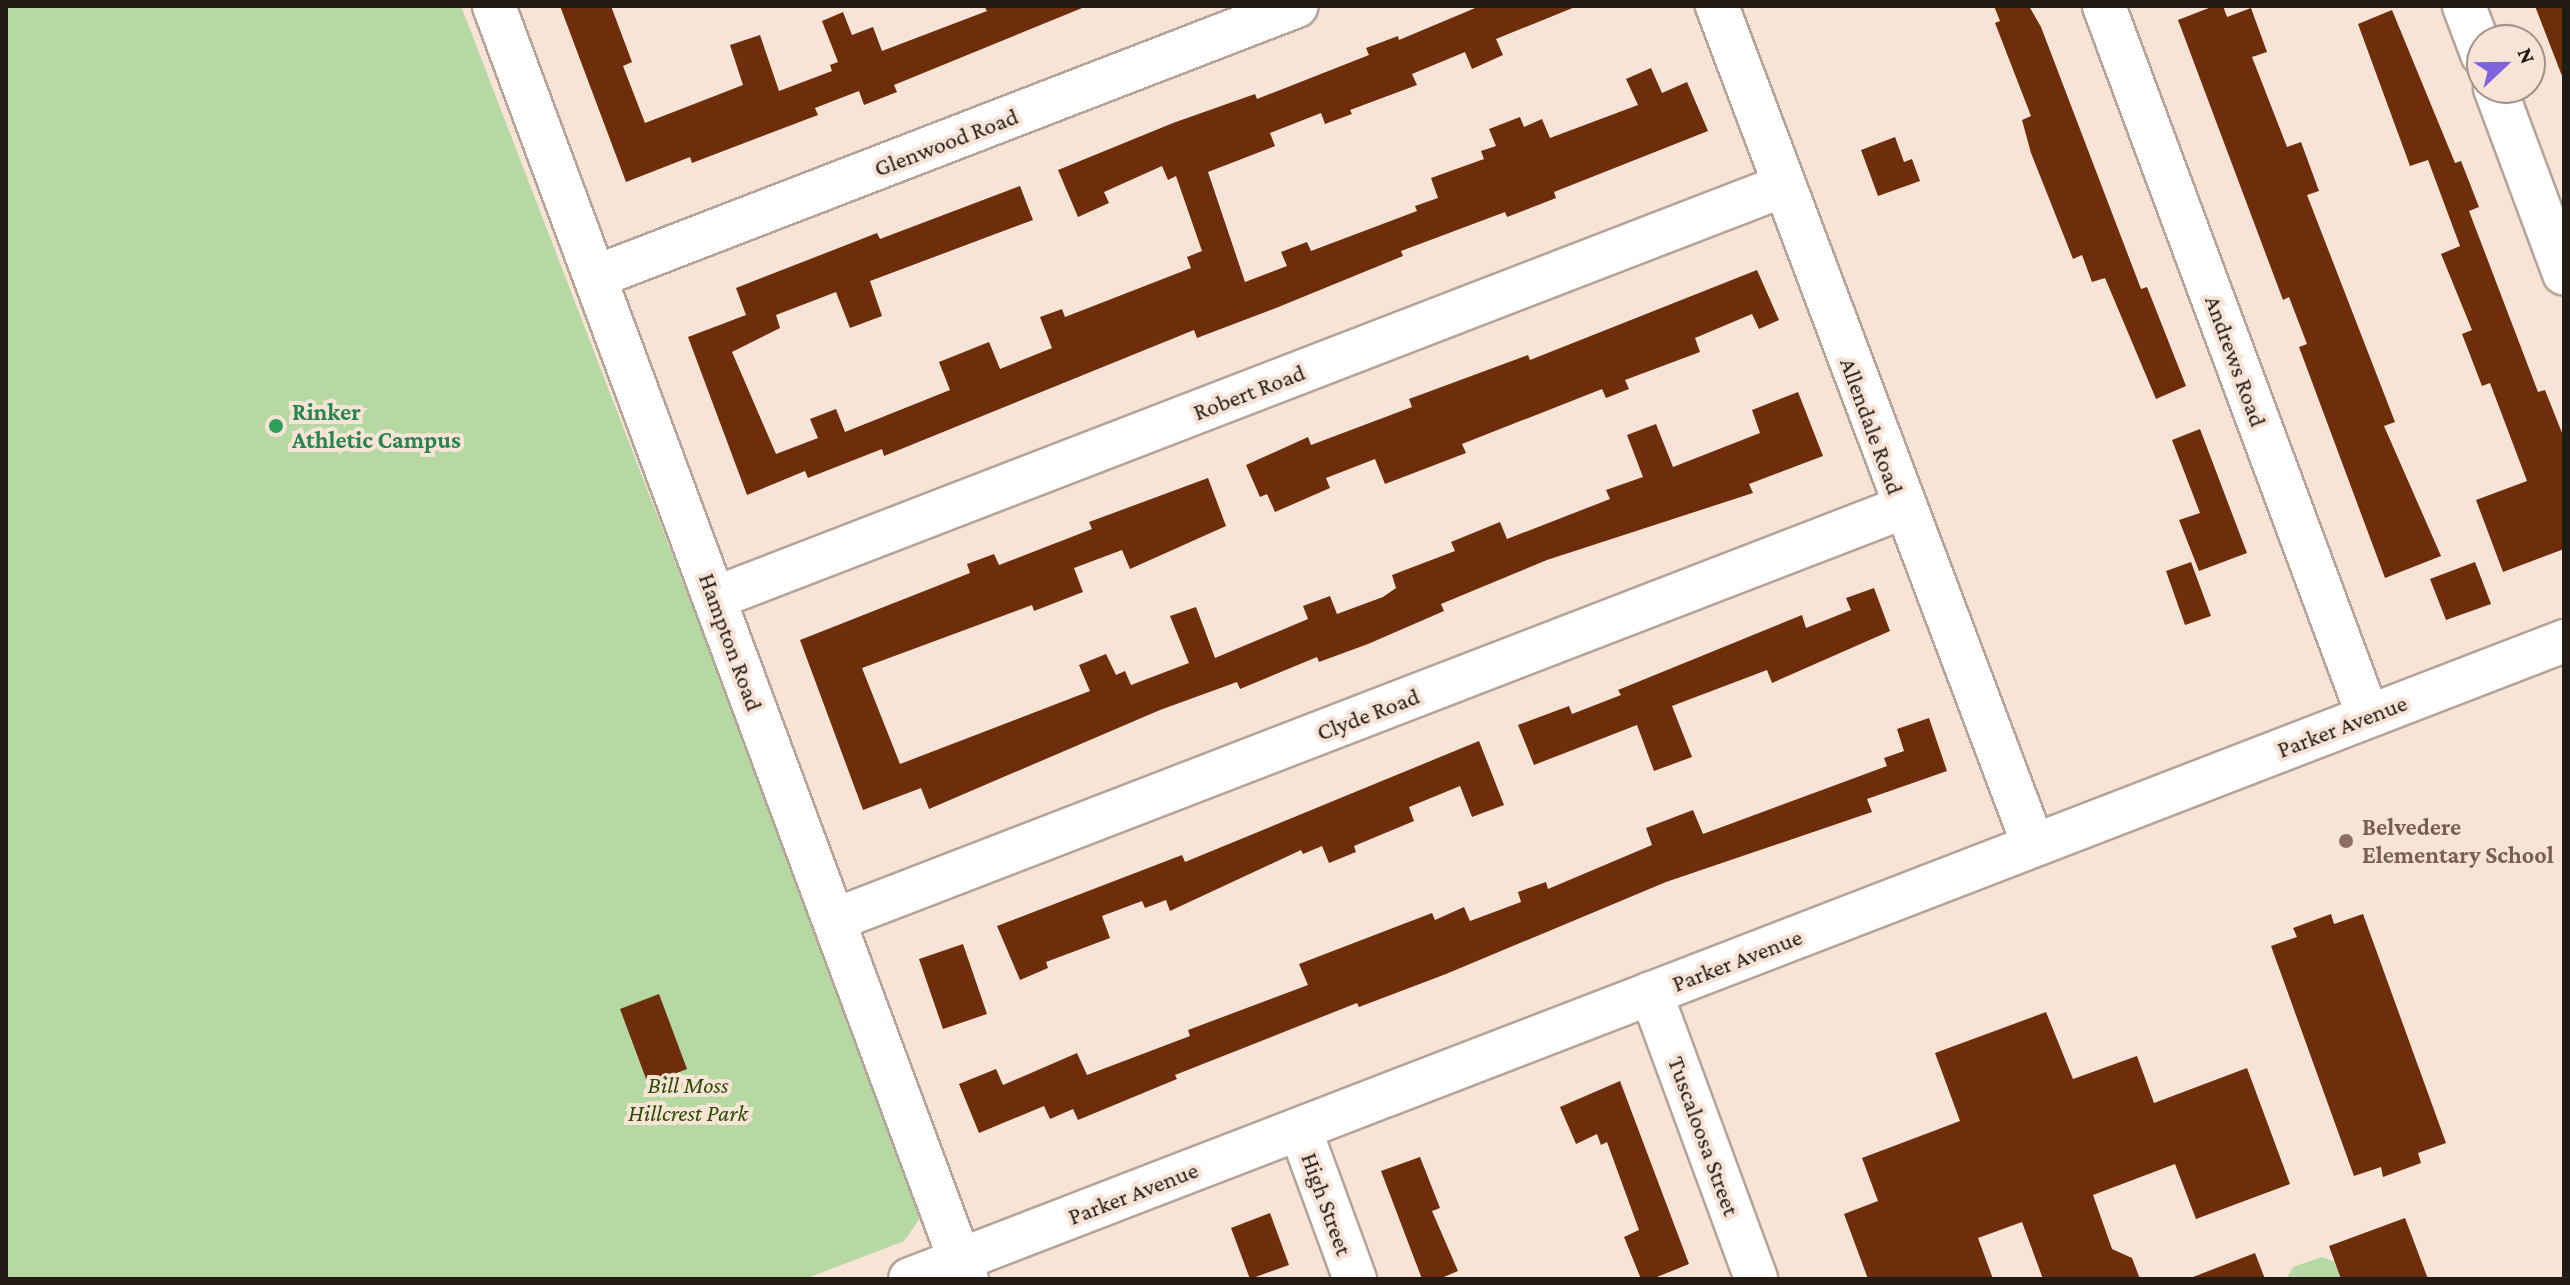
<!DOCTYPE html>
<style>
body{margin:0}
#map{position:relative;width:2570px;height:1285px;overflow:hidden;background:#f7e4d6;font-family:"Crimson Pro",serif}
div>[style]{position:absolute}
.green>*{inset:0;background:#b6d8a2}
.building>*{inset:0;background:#6e2e0c}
.roads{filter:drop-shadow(2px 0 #b5a497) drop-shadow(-2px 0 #b5a497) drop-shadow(0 2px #b5a497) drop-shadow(0 -2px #b5a497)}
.minor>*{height:42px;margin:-21px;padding:0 21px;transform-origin:21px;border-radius:21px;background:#fff}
.dots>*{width:22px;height:22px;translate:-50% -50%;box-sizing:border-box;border:4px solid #f7e4d6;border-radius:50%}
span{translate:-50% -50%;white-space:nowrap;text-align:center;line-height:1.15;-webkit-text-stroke:8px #f7e4d6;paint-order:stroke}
.street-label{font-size:24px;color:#211a15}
.leisure-label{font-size:24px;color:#27864d;font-weight:700}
.left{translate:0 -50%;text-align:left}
.education-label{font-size:24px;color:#785e54;font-weight:700}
.park-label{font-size:24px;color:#2a4e07;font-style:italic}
.frame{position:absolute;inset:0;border:8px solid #211a15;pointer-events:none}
.north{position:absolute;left:2466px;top:24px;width:80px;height:80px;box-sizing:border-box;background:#f7e4d6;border:2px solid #a19389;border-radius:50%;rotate:68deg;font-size:22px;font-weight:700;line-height:32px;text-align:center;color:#211a15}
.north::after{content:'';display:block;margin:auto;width:28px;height:36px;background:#7d63de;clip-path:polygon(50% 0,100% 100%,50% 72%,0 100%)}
</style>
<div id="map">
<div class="green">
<i style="clip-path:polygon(6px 6px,461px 6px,925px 1211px,904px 1241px,805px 1279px,6px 1279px)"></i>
<i style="clip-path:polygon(2322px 1257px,2335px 1262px,2341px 1279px,2286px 1279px,2293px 1267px)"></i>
</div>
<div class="building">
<i style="clip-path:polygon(560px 6px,611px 6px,632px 62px,623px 66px,645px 123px,743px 85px,730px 45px,760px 35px,779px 91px,832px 71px,830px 65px,838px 62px,822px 21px,843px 12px,852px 35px,873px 27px,882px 51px,987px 11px,984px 6px,1087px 6px,894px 85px,897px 92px,864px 105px,859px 91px,815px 108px,818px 115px,692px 163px,690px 157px,626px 182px)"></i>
<i style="clip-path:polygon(1480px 6px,1575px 7px,1496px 39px,1503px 55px,1472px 69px,1465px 52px,1412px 74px,1417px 85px,1350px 110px,1352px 114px,1325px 124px,1321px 113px,1270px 133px,1275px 146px,1208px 172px,1245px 282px,1287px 266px,1281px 252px,1307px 242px,1311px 251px,1417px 211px,1415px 206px,1438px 198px,1431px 178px,1484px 159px,1481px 151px,1496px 146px,1489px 129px,1520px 117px,1524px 127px,1542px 119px,1550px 138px,1638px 105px,1626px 79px,1651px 68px,1662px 93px,1687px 82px,1708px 131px,1554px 192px,1556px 198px,1507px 217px,1505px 212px,1401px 251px,1403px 256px,1276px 308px,1197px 338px,1194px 330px,884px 456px,882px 449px,808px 478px,805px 471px,747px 495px,688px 337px,746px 315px,736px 288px,877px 233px,880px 239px,1020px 186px,1033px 220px,870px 281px,882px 316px,850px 328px,836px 292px,776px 315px,780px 328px,732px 352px,776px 454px,818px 438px,810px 419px,836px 409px,845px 432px,950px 390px,939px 362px,989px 342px,1000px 369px,1052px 348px,1040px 317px,1062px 309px,1065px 317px,1191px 268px,1187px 257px,1202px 251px,1176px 176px,1168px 180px,1162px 166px,1104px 192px,1109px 203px,1078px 217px,1058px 170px,1173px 123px,1255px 94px,1257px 99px,1369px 55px,1366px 48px,1398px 36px,1399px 40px)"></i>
<i style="clip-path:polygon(1994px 6px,2029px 6px,2041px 27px,2141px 289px,2147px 287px,2186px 386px,2156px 399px,2105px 278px,2092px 282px,2082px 255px,2073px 259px,2031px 153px,2022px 120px,2031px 116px,1995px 23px,2000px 21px)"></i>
<i style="clip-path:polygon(2214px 6px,2223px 6px,2227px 17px,2251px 8px,2267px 52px,2252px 57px,2287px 147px,2301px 142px,2319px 191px,2307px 195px,2395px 422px,2384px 426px,2441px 556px,2385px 578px,2299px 347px,2307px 344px,2289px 297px,2283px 300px,2178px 20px)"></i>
<i style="clip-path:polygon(2535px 6px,2564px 6px,2564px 76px,2562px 76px)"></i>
<i style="clip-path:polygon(2392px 10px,2455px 163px,2461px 161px,2479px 207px,2469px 211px,2538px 392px,2545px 390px,2564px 438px,2564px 549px,2503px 572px,2476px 500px,2527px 481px,2490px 383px,2482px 386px,2462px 334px,2472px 330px,2441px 254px,2460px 246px,2428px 160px,2410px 166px,2358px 24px)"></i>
<i style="clip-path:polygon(1895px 137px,1904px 162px,1912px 159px,1920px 181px,1878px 196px,1861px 150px)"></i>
<i style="clip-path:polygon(1757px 270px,1779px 320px,1759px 329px,1752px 314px,1695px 338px,1700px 352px,1625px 380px,1629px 389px,1606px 398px,1602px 389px,1462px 444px,1466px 453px,1385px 484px,1375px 459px,1326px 478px,1330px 488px,1275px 512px,1267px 494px,1260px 497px,1246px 465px,1308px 437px,1311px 445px,1412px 407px,1409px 399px,1528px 355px,1530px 360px)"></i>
<i style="clip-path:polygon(1798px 392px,1823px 456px,1749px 484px,1753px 493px,1547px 560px,1441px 604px,1444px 611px,1368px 644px,1319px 662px,1317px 657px,1240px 689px,1237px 682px,1160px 710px,929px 809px,921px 788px,863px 810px,800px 640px,970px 573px,967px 564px,994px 554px,999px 565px,1092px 529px,1089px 522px,1208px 478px,1226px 526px,1130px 569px,1122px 550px,1074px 568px,1083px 592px,1034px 611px,1032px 605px,862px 668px,900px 764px,1090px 691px,1079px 665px,1106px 654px,1116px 675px,1125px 671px,1131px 685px,1189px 663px,1170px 616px,1196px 607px,1215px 658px,1308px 619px,1303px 606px,1330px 596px,1337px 614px,1383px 597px,1396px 588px,1392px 575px,1455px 551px,1451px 542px,1500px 522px,1507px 539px,1610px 499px,1606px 490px,1643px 477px,1627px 435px,1656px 424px,1673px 467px,1760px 433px,1752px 410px)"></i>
<i style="clip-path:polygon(2200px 429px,2247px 553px,2199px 571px,2179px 520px,2200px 513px,2172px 440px)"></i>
<i style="clip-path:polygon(2191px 562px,2211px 616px,2185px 625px,2166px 571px)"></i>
<i style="clip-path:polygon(2475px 562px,2491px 604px,2446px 620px,2430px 579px)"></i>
<i style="clip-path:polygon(1874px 588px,1890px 631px,1772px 683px,1767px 670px,1672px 706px,1692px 757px,1654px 771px,1637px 725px,1534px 765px,1518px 725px,1569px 706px,1572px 714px,1621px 695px,1618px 690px,1802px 615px,1806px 628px,1851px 610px,1846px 598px)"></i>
<i style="clip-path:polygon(1929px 718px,1947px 771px,1867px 799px,1872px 812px,1666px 882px,1446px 974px,1359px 1007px,1357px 1003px,1175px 1075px,1177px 1079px,1078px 1120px,1073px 1109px,1050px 1119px,1044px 1106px,979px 1133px,959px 1084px,996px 1069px,1003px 1085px,1077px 1053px,1087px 1075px,1190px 1036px,1188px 1030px,1308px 985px,1299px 964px,1432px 913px,1435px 920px,1464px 907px,1470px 921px,1521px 902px,1518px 892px,1546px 882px,1548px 889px,1652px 845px,1646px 828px,1693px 810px,1703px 834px,1887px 766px,1884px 758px,1904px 751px,1897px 729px)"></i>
<i style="clip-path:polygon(1479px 741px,1504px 805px,1472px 817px,1460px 786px,1409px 807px,1414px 821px,1354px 846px,1356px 852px,1329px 863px,1322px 846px,1303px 854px,1301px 850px,1170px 911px,1166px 900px,1145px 908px,1142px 901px,1102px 916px,1110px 938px,1046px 962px,1048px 968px,1020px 980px,997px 926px,1182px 855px,1185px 862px)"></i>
<i style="clip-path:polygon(2331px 914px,2334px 924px,2363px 914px,2446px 1143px,2418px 1153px,2421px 1163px,2383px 1177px,2381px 1167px,2354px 1176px,2271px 946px,2297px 937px,2293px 928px)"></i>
<i style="clip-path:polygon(963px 944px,987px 1014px,943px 1029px,919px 959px)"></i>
<i style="clip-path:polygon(659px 994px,687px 1069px,648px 1084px,620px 1009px)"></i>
<i style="clip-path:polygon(2046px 1012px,2073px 1079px,2137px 1056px,2154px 1103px,2247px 1068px,2290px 1184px,2196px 1219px,2175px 1164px,2093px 1195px,2112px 1249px,2132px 1258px,2140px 1279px,2043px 1279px,2022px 1222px,1978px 1238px,1993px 1279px,1868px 1279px,1844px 1214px,1878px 1201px,1862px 1158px,1960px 1121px,1935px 1053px)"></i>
<i style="clip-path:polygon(1620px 1081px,1689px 1264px,1652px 1279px,1641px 1279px,1624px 1237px,1639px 1230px,1607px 1142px,1601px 1145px,1597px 1134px,1576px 1144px,1560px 1107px)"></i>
<i style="clip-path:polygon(1420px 1157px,1440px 1208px,1432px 1211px,1458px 1271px,1439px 1279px,1422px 1279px,1381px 1171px)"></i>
<i style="clip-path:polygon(1270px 1213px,1289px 1265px,1250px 1279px,1231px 1228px)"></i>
<i style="clip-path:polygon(2405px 1218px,2428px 1279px,2341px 1279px,2329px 1246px)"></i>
<i style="clip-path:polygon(2255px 1253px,2265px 1279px,2193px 1279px,2193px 1277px)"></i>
</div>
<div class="roads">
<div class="minor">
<i style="left:494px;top:6px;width:1358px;rotate:69.62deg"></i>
<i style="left:1717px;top:6px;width:896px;rotate:69.34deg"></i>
<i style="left:2104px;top:6px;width:757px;rotate:69.6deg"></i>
<i style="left:2464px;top:6px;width:51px;rotate:69.4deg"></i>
<i style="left:2495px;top:88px;width:198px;rotate:69.6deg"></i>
<i style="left:595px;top:277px;width:752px;rotate:-21.11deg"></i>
<i style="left:715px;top:598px;width:1145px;rotate:-21.1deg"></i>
<i style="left:834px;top:920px;width:1145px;rotate:-21.1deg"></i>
<i style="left:1651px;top:993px;width:305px;rotate:69.8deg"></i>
<i style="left:1300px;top:1129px;width:160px;rotate:69.9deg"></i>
<i style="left:910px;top:1279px;width:1773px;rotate:-21.09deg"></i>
</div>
</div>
<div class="dots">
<i style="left:276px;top:426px;background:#2e9e5b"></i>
<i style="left:2346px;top:841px;background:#8d6e63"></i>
</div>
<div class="street-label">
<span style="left:946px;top:142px;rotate:-21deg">Glenwood Road</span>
<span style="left:2236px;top:361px;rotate:70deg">Andrews Road</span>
<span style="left:1249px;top:392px;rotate:-21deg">Robert Road</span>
<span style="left:1872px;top:426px;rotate:70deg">Allendale Road</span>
<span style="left:731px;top:642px;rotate:70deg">Hampton Road</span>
<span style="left:1368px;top:714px;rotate:-21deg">Clyde Road</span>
<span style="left:2342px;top:726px;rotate:-21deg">Parker Avenue</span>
<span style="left:1737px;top:960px;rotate:-21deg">Parker Avenue</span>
<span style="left:1704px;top:1136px;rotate:70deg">Tuscaloosa Street</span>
<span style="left:1133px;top:1193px;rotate:-21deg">Parker Avenue</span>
<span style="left:1327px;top:1204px;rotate:70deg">High Street</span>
</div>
<div class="leisure-label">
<span class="left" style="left:292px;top:426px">Rinker<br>Athletic Campus</span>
</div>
<div class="education-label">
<span class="left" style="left:2362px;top:841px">Belvedere<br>Elementary School</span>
</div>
<div class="park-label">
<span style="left:688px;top:1099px">Bill Moss<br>Hillcrest Park</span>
</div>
<div class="frame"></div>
<div class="north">N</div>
</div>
